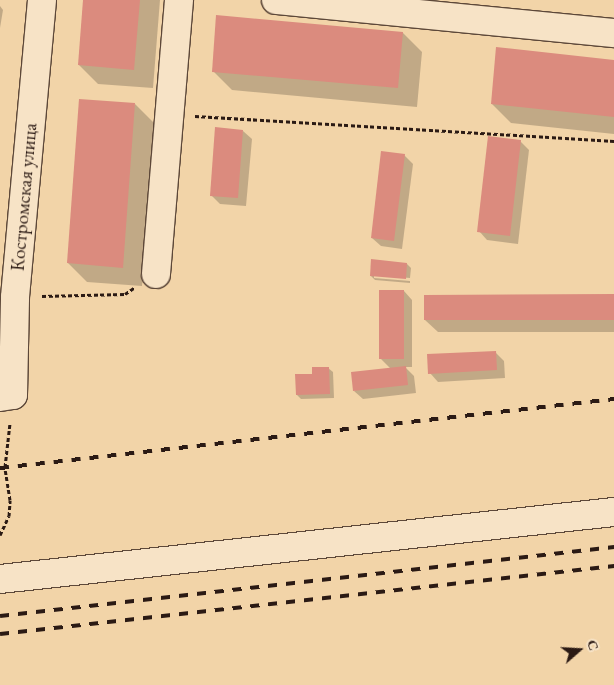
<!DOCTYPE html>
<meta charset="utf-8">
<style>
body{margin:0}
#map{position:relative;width:614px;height:685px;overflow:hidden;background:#f2d4a8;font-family:"EB Garamond",serif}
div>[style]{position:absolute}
.shadow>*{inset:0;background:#0003}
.building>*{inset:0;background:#db8b7e}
.path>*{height:3px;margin-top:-1.5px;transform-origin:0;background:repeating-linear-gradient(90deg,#2b1a14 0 4px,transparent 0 6.5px)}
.roads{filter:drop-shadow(1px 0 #5d4839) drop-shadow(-1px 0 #5d4839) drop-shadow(0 1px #5d4839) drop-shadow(0 -1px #5d4839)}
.minor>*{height:28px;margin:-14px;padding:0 14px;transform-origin:14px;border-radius:14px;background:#f7e3c6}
.rail>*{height:4px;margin-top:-2px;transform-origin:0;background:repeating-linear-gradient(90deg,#2b1a14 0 9px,transparent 0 18px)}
span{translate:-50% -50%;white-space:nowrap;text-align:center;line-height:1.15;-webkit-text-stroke:4px #f7e3c6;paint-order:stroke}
.street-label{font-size:19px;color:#2b1a14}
.north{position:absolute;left:554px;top:625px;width:50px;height:50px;-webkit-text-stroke:4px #f7e3c6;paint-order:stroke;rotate:71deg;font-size:14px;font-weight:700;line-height:20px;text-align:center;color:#2b1a14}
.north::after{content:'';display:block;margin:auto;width:18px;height:22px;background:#2b1a14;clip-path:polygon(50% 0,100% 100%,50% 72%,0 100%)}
</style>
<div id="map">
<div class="shadow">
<i style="clip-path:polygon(84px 0,160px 0,153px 88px,98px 84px,79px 65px)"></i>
<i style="clip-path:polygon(0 6px,3px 10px,0 28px)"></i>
<i style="clip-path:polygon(403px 33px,422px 52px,417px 107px,232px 90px,213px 71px)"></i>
<i style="clip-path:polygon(614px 61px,614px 134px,511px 123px,492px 104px)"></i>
<i style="clip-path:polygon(135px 104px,154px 123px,142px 286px,87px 282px,68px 263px)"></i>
<i style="clip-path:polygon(243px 131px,252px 139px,246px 206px,220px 204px,211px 195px)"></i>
<i style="clip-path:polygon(520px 141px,529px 150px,518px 244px,487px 240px,479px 231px)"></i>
<i style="clip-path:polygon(404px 155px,413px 164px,402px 249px,381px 246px,372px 238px)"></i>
<i style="clip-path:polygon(407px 264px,411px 268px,410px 278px,374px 275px,374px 278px,410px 281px,410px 283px,375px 280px,371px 276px)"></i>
<i style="clip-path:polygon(404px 291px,412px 300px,412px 367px,405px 367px,414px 376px,416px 393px,363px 399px,354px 391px,391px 369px,381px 359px)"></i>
<i style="clip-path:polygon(614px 295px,614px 332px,438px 332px,425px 320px)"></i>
<i style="clip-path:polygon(495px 352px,504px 361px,505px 378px,438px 382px,430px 373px)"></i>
<i style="clip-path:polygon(328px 368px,333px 372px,334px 398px,301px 399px,297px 395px,314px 375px)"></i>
</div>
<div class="building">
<i style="clip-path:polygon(83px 0,140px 0,134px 70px,78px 65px)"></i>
<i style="clip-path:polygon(216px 15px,403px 32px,398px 88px,212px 72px)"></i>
<i style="clip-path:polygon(496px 47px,614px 60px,614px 117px,491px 104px)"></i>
<i style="clip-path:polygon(79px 99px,135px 103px,123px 268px,67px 263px)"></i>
<i style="clip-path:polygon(215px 127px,243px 130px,238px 198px,210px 196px)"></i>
<i style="clip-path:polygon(488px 136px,521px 140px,510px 236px,477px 232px)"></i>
<i style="clip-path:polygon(381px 151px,405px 154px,394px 241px,371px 238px)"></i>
<i style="clip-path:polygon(371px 259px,407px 263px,406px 279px,370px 276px)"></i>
<i style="clip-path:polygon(379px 290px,404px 290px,404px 359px,379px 359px)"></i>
<i style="clip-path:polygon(614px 294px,614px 320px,424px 320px,424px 295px)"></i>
<i style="clip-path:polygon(496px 351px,497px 370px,428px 374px,427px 354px)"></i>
<i style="clip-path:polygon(406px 366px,408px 385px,353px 391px,351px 372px)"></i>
<i style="clip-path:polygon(312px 367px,329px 367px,330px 394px,296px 395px,295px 374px,312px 374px)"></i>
</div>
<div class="path">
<i style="left:195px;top:116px;width:420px;rotate:3.4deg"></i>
<i style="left:42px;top:296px;width:83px;rotate:-1.4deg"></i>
<i style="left:125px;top:294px;width:11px;rotate:-34deg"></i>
<i style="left:0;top:535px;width:21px;rotate:-65deg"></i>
<i style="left:9px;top:516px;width:16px;rotate:-86deg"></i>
<i style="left:10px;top:500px;width:33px;rotate:-99deg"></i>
<i style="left:5px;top:467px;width:44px;rotate:-83.5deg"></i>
</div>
<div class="roads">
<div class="minor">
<i style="left:276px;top:0;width:340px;rotate:5.6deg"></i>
<i style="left:156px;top:274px;width:275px;rotate:-85.2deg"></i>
<i style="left:0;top:397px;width:13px;rotate:-9deg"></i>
<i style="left:13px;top:395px;width:98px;rotate:-88.8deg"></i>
<i style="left:15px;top:297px;width:298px;rotate:-84.8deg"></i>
<i style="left:0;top:579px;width:618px;rotate:-6.23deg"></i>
</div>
</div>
<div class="rail">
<i style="left:0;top:468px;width:618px;rotate:-6.41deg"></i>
<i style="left:0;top:616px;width:618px;rotate:-6.41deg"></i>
<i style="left:0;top:634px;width:618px;rotate:-6.32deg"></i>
</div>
<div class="street-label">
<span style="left:24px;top:197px;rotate:-85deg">Костромская улица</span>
</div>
<div class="north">С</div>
</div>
